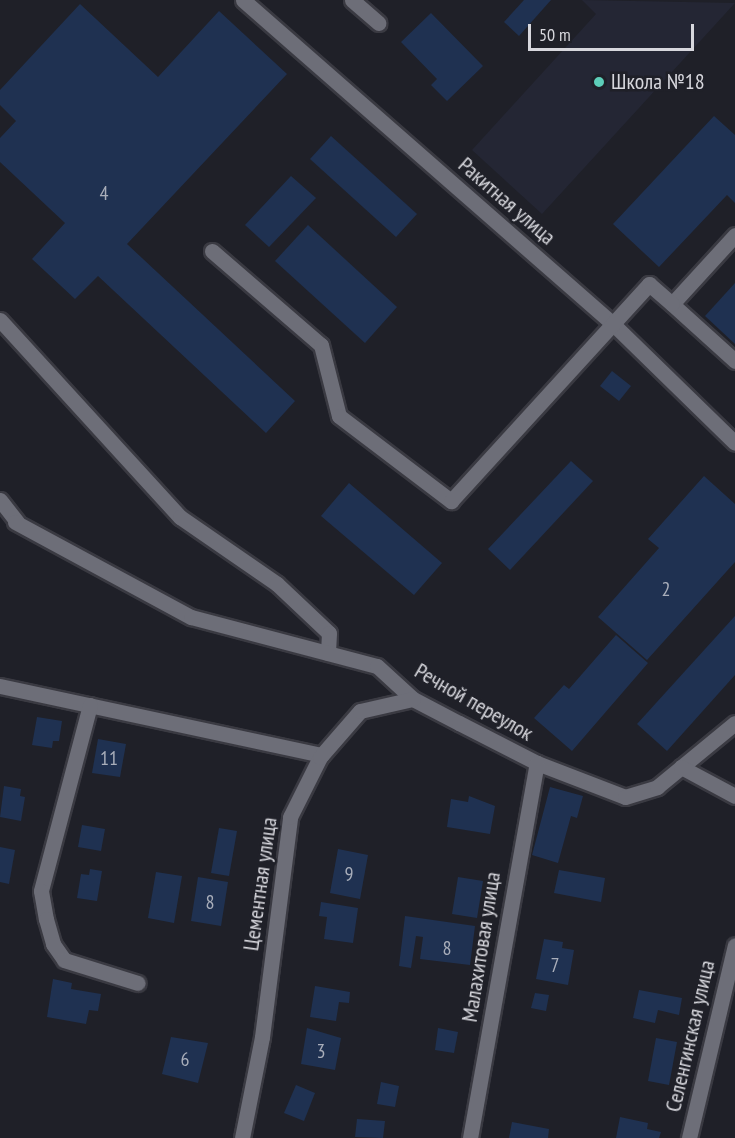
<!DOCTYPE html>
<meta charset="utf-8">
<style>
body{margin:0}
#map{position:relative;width:735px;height:1138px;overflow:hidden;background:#1f2028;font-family:"PT Sans Narrow",sans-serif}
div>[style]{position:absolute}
.built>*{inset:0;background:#242634}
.building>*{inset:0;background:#1f3151}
.roads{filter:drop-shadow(2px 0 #3a3a42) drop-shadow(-2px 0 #3a3a42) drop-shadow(0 2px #3a3a42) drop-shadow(0 -2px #3a3a42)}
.minor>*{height:15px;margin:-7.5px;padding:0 7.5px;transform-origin:7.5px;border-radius:7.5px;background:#6d6e78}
.dots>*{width:16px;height:16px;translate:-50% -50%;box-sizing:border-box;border:3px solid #1f2028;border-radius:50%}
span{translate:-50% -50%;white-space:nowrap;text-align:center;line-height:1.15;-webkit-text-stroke:5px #1f2028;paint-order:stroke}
.number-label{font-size:20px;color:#a9aeba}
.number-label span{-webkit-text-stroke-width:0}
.poi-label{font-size:22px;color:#d7d7dd}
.left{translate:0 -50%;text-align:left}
.street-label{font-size:22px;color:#d7d7dd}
.scale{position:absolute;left:528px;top:24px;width:166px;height:27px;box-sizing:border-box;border:3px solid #d7d7dd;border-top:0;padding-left:8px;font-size:18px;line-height:21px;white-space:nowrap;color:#d7d7dd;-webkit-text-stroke:4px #1f2028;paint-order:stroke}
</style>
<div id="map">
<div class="built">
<i style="clip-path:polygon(582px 0,735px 3px,542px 214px,472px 150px,596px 14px)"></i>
</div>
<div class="building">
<i style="clip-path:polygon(524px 0,551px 0,519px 36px,504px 22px)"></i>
<i style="clip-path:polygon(80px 4px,158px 77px,219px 11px,287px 74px,127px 244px,295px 401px,266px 433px,98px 276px,75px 299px,32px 259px,65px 223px,0 162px,0 138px,16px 121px,0 105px,0 90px)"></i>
<i style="clip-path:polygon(431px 13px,483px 66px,447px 101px,431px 85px,437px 79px,401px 42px)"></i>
<i style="clip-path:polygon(714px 116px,735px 135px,735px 203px,727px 195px,659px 267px,613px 224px)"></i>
<i style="clip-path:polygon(331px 136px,417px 214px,396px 237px,310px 159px)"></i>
<i style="clip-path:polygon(291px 176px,316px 198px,269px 247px,245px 225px)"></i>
<i style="clip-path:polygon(308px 225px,397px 307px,365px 343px,275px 261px)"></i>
<i style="clip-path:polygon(735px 283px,735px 344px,705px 316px)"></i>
<i style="clip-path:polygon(612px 371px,631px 386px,619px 401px,600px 386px)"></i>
<i style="clip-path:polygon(571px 461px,593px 481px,510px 570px,488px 549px)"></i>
<i style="clip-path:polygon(704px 476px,735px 504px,735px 562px,647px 660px,598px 617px,659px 548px,648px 539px)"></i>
<i style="clip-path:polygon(349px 483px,442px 563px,414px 595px,321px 516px)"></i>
<i style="clip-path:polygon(735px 616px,735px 675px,667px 751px,637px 724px)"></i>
<i style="clip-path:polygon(616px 635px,648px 663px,572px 751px,534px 718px,564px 685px,569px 689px)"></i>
<i style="clip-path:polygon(37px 717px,62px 721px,59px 741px,53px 741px,52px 748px,32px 745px)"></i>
<i style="clip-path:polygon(98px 739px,126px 744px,120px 777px,92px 773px)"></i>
<i style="clip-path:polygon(4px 786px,21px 789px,20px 796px,25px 797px,21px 821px,0 817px)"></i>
<i style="clip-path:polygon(550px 787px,583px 796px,577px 818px,571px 816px,558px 863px,532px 855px)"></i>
<i style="clip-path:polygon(469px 796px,495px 806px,490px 834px,447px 827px,451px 799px,468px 802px)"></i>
<i style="clip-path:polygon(82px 825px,105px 829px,101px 851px,78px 847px)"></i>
<i style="clip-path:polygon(219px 828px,237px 831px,229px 876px,211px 873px)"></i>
<i style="clip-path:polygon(0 847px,15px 850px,9px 884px,0 882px)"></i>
<i style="clip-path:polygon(338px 849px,368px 855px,360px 899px,330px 893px)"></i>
<i style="clip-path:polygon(90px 869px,102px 871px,97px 901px,77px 898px,81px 874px,89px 875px)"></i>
<i style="clip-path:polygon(559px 870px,605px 878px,601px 902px,554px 893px)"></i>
<i style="clip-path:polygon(156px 872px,182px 876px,174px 923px,148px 918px)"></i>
<i style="clip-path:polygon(198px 877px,228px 882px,221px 926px,191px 921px)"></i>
<i style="clip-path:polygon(458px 877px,483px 881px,477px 918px,452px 914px)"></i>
<i style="clip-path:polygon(321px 902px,358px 908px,353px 943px,324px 939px,327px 917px,319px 916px)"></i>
<i style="clip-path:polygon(405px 916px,475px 926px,470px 965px,420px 959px,423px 937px,416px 936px,411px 968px,399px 966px)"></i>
<i style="clip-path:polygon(544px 939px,563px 942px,562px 948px,574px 950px,568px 985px,536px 979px)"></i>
<i style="clip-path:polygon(53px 979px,72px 983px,71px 989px,101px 994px,98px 1011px,89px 1010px,86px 1024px,47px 1017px)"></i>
<i style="clip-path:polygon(315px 986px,350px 992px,349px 1003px,339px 1002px,336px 1021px,310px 1017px)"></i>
<i style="clip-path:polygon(639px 990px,682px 998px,679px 1015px,658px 1010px,655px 1023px,633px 1018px)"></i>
<i style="clip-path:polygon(535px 993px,549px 995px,546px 1011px,531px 1008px)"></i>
<i style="clip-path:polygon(307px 1028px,341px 1038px,335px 1070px,301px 1064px)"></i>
<i style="clip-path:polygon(438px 1028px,458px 1032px,454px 1053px,435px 1050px)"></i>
<i style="clip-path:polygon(171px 1037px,208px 1043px,198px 1083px,162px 1074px)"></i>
<i style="clip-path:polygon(656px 1038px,677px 1042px,669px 1085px,648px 1081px)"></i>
<i style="clip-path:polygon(381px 1082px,399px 1086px,395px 1107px,377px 1104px)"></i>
<i style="clip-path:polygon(296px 1085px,315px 1093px,304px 1121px,284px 1113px)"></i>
<i style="clip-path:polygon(620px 1117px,648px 1123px,647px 1129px,661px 1132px,659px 1138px,616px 1138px)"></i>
<i style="clip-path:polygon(357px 1119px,385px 1121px,383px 1138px,355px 1137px)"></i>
<i style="clip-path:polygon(512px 1122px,549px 1129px,548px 1138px,509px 1138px)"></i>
</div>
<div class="roads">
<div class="minor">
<i style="left:243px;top:0;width:492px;rotate:41.2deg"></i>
<i style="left:613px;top:324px;width:170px;rotate:44.3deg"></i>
<i style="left:352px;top:0;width:35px;rotate:41deg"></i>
<i style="left:735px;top:235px;width:93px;rotate:132.4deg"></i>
<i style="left:672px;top:304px;width:85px;rotate:42.1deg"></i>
<i style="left:212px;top:251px;width:144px;rotate:40.8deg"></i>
<i style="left:321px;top:345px;width:73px;rotate:75.8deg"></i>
<i style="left:339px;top:416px;width:141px;rotate:37.2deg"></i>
<i style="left:451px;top:501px;width:294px;rotate:-47.6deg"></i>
<i style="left:649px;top:284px;width:30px;rotate:41deg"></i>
<i style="left:0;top:320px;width:267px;rotate:47.6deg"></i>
<i style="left:180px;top:517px;width:118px;rotate:34.6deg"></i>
<i style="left:277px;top:584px;width:71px;rotate:43.3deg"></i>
<i style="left:329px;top:633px;width:20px;rotate:93deg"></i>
<i style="left:0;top:500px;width:28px;rotate:52deg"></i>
<i style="left:15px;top:522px;width:200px;rotate:28.4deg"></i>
<i style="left:191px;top:617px;width:192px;rotate:14.8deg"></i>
<i style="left:377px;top:666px;width:49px;rotate:42.5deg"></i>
<i style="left:413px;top:699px;width:52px;rotate:27.6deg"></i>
<i style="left:459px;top:723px;width:88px;rotate:27.1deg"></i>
<i style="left:537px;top:763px;width:94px;rotate:21.1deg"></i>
<i style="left:625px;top:797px;width:34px;rotate:-17deg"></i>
<i style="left:657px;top:787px;width:101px;rotate:-39.4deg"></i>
<i style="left:0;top:686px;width:329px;rotate:12.1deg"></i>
<i style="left:90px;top:705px;width:192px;rotate:104.8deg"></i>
<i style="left:41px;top:891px;width:28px;rotate:80deg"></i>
<i style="left:46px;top:919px;width:26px;rotate:74deg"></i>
<i style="left:53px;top:944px;width:19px;rotate:55deg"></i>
<i style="left:64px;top:960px;width:77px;rotate:17.3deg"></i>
<i style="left:681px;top:767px;width:61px;rotate:28.2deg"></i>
<i style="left:242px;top:1138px;width:103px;rotate:-78.8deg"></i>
<i style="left:262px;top:1037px;width:222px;rotate:-82.7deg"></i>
<i style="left:290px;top:817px;width:67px;rotate:-63.4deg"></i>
<i style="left:320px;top:757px;width:61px;rotate:-49deg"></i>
<i style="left:360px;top:711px;width:54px;rotate:-12.8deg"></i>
<i style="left:470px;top:1138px;width:381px;rotate:-79.9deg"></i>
<i style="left:689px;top:1138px;width:198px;rotate:-76.6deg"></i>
</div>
</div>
<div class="dots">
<i style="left:599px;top:82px;background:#5dceb9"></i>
</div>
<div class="number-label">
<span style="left:104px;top:193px">4</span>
<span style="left:666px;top:589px">2</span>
<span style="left:109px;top:758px">11</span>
<span style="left:349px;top:874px">9</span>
<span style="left:210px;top:902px">8</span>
<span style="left:447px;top:948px">8</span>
<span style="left:555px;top:965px">7</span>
<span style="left:321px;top:1051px">3</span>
<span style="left:185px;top:1059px">6</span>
</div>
<div class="poi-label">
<span class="left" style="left:611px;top:82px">Школа №18</span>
</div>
<div class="street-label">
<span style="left:507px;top:201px;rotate:41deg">Ракитная улица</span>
<span style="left:474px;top:702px;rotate:30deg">Речной переулок</span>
<span style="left:260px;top:884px;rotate:-82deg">Цементная улица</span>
<span style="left:481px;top:947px;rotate:-81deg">Малахитовая улица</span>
<span style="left:690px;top:1036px;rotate:-77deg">Селенгинская улица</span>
</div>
<div class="scale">50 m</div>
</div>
